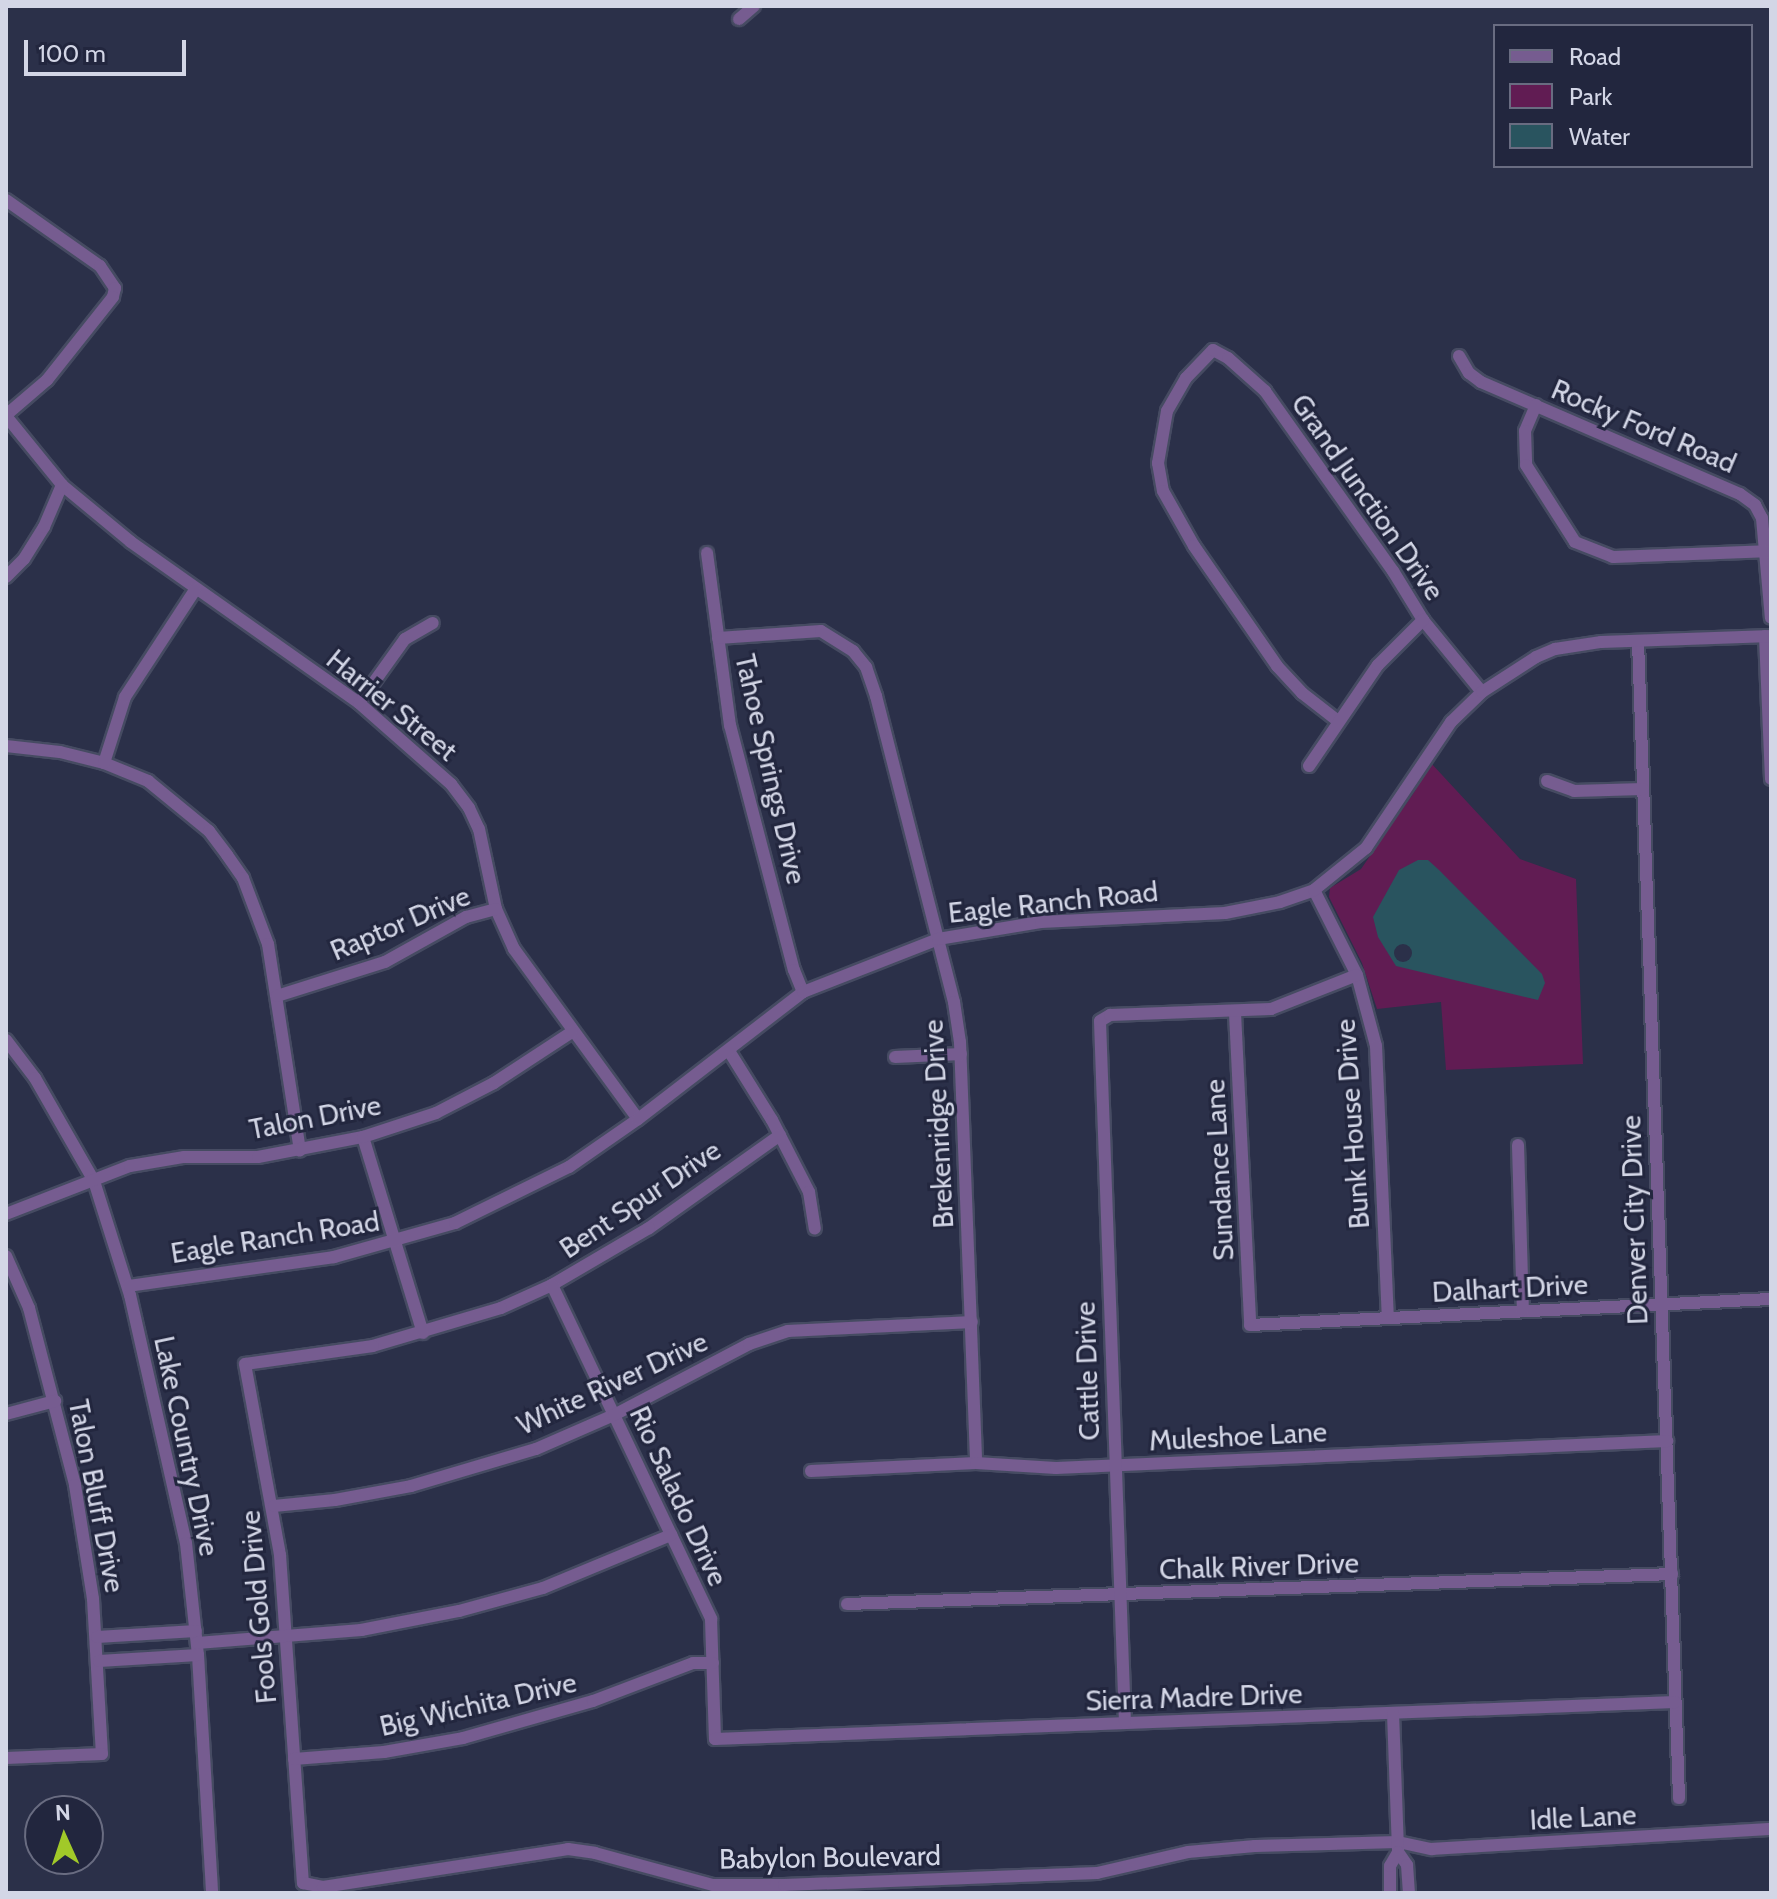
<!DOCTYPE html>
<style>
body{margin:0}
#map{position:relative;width:1777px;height:1899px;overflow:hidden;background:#2b3049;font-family:Cabin,sans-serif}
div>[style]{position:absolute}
.green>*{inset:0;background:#611c53}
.water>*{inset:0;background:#29545f}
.pier>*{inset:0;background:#2b3049}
.round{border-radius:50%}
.roads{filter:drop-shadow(2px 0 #464b62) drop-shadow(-2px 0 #464b62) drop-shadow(0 2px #464b62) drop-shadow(0 -2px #464b62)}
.minor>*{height:12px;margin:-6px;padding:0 6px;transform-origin:6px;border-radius:6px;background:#765c90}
span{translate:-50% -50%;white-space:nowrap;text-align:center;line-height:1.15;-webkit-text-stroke:6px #22263e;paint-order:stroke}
.street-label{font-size:28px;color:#d3d6e6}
.frame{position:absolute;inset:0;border:8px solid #d3d6e6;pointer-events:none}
.legend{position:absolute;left:1493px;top:24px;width:260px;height:144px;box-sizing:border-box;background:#22263e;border:2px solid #696c81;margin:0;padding:10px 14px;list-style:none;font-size:24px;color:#d3d6e6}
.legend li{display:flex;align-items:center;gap:16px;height:40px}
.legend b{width:40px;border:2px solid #696c81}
.north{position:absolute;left:24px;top:1795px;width:80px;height:80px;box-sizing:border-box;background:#22263e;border:2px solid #696c81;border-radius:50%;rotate:357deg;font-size:22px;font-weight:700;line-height:32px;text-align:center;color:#d3d6e6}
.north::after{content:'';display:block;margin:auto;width:28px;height:36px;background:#a1c929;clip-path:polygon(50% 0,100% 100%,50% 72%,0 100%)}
.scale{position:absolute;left:24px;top:40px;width:162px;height:36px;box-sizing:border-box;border:4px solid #d3d6e6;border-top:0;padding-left:10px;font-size:24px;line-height:28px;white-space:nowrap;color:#d3d6e6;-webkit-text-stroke:6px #22263e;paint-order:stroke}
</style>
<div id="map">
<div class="green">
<i style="clip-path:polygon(1430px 762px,1520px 859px,1576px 879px,1583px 1064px,1446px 1070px,1441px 1002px,1377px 1009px,1362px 963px,1329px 897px,1330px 888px,1361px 869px,1415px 791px)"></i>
</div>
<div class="water">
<i style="clip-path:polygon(1418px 860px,1428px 860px,1439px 870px,1542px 974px,1545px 983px,1538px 1000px,1396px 966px,1378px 937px,1373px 917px,1399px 870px)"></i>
</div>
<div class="pier">
<i class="round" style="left:1394px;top:944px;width:18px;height:18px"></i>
</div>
<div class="roads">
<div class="minor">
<i style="left:739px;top:19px;width:20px;rotate:-41deg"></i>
<i style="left:6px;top:200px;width:115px;rotate:35.1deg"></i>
<i style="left:100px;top:266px;width:27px;rotate:56deg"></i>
<i style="left:115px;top:288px;width:9px;rotate:103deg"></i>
<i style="left:113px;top:297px;width:106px;rotate:128.5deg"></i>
<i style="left:47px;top:380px;width:54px;rotate:139.5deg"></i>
<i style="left:1213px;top:350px;width:39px;rotate:134deg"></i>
<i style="left:1186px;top:378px;width:38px;rotate:120deg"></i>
<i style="left:1167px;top:411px;width:53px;rotate:99.8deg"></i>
<i style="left:1158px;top:463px;width:28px;rotate:80deg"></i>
<i style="left:1163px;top:491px;width:63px;rotate:60.6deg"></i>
<i style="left:1194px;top:546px;width:146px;rotate:55.3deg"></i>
<i style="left:1277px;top:666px;width:37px;rotate:47deg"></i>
<i style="left:1302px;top:693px;width:46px;rotate:37.9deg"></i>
<i style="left:1213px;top:350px;width:17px;rotate:28deg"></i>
<i style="left:1228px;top:358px;width:50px;rotate:41.7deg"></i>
<i style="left:1265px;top:391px;width:221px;rotate:54.6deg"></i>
<i style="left:1393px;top:571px;width:57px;rotate:58.5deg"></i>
<i style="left:1423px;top:620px;width:93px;rotate:50.7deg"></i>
<i style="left:1459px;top:356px;width:20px;rotate:60deg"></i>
<i style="left:1469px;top:373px;width:15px;rotate:37deg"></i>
<i style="left:1481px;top:382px;width:282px;rotate:23.4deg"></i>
<i style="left:1740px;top:494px;width:19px;rotate:36deg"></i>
<i style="left:1755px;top:505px;width:15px;rotate:62deg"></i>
<i style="left:1762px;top:518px;width:100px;rotate:84.9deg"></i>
<i style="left:1536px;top:405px;width:28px;rotate:113deg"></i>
<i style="left:1525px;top:431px;width:34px;rotate:88deg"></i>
<i style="left:1526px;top:465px;width:91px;rotate:57.5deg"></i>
<i style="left:1575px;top:542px;width:41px;rotate:21.5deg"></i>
<i style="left:1613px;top:557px;width:153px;rotate:-2.2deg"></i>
<i style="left:6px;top:416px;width:89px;rotate:50.9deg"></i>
<i style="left:62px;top:485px;width:89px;rotate:39.6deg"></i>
<i style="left:131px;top:542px;width:279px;rotate:35.2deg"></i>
<i style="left:359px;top:703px;width:123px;rotate:41.4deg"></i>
<i style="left:451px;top:784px;width:30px;rotate:53deg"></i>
<i style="left:469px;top:808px;width:23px;rotate:65deg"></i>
<i style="left:479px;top:829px;width:82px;rotate:78deg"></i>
<i style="left:496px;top:909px;width:44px;rotate:65.8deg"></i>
<i style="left:514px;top:949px;width:210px;rotate:53.9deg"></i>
<i style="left:707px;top:553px;width:174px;rotate:82.4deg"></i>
<i style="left:730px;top:725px;width:253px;rotate:75.4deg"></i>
<i style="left:794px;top:970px;width:24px;rotate:68deg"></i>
<i style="left:6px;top:577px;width:25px;rotate:-45deg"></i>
<i style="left:24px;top:559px;width:38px;rotate:-58deg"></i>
<i style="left:44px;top:527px;width:46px;rotate:-66.8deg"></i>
<i style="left:1765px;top:636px;width:143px;rotate:87.6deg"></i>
<i style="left:718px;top:638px;width:103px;rotate:-3.9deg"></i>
<i style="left:821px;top:631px;width:38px;rotate:32deg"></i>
<i style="left:853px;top:651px;width:21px;rotate:51deg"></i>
<i style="left:866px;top:667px;width:31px;rotate:71deg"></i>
<i style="left:876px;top:696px;width:316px;rotate:75.7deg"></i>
<i style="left:954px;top:1002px;width:40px;rotate:81.5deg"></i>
<i style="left:960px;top:1042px;width:421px;rotate:87.8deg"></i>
<i style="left:1638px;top:641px;width:1158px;rotate:87.97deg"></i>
<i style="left:359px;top:703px;width:79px;rotate:-54.3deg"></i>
<i style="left:405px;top:639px;width:32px;rotate:-30deg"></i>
<i style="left:6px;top:746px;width:54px;rotate:6.3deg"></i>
<i style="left:60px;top:752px;width:45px;rotate:14deg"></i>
<i style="left:104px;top:763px;width:48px;rotate:22.2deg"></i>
<i style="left:148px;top:781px;width:79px;rotate:39.3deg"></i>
<i style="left:209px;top:831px;width:30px;rotate:53deg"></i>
<i style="left:227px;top:855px;width:28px;rotate:55deg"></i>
<i style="left:243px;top:878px;width:71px;rotate:69.3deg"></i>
<i style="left:268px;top:944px;width:209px;rotate:81.2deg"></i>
<i style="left:104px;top:763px;width:69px;rotate:-72.3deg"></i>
<i style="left:125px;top:697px;width:128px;rotate:-56.8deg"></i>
<i style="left:1309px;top:766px;width:122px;rotate:-55.7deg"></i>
<i style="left:1378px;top:665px;width:64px;rotate:-45deg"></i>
<i style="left:1547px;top:781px;width:29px;rotate:20deg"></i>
<i style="left:1574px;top:791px;width:69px;rotate:-1.7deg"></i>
<i style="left:1314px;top:890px;width:95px;rotate:63.2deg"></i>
<i style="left:1357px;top:975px;width:73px;rotate:75deg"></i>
<i style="left:1376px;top:1046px;width:272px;rotate:87.5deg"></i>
<i style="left:277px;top:996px;width:113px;rotate:-17.5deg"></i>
<i style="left:385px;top:962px;width:93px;rotate:-29.1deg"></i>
<i style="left:466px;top:917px;width:31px;rotate:-15deg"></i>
<i style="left:1235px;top:1013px;width:312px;rotate:87.2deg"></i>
<i style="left:1250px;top:1325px;width:522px;rotate:-2.86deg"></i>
<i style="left:6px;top:1040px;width:48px;rotate:52.7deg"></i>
<i style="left:35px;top:1078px;width:119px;rotate:60.2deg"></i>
<i style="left:94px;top:1181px;width:120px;rotate:72.5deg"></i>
<i style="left:130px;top:1295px;width:254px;rotate:77.3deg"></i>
<i style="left:186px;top:1543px;width:113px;rotate:83.9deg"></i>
<i style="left:198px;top:1655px;width:238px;rotate:86.6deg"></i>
<i style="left:729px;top:1051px;width:81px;rotate:58.1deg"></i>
<i style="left:772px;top:1120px;width:81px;rotate:62.8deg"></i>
<i style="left:809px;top:1192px;width:37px;rotate:81deg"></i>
<i style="left:895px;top:1057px;width:66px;rotate:-2.6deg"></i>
<i style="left:780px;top:1135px;width:161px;rotate:144.6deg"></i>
<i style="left:649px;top:1228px;width:113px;rotate:149.6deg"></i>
<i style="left:552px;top:1285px;width:56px;rotate:155.7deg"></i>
<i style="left:501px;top:1308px;width:134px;rotate:163.5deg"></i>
<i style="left:373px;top:1346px;width:129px;rotate:172deg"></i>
<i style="left:245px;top:1364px;width:194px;rotate:79.6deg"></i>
<i style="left:280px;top:1555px;width:329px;rotate:86deg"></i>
<i style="left:303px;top:1883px;width:20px;rotate:11deg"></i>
<i style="left:323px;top:1887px;width:248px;rotate:-8.8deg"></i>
<i style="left:568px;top:1849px;width:27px;rotate:8deg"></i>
<i style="left:595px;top:1853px;width:122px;rotate:15.2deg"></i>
<i style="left:713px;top:1885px;width:71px"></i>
<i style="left:784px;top:1885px;width:313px;rotate:-2.2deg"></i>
<i style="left:1097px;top:1873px;width:93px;rotate:-13deg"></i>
<i style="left:1188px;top:1852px;width:67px;rotate:-5.1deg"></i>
<i style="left:1255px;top:1846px;width:143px;rotate:-1.6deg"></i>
<i style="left:1398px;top:1842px;width:35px;rotate:12deg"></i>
<i style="left:1432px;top:1849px;width:340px;rotate:-3.4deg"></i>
<i style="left:363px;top:1137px;width:205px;rotate:73deg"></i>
<i style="left:1518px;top:1145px;width:166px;rotate:88.3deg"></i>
<i style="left:6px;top:1214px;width:133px;rotate:-21.2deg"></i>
<i style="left:130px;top:1166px;width:55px;rotate:-9.5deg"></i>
<i style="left:184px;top:1157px;width:74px"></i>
<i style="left:258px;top:1157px;width:107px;rotate:-10.8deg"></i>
<i style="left:363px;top:1137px;width:77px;rotate:-18.2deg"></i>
<i style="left:436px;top:1113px;width:65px;rotate:-27.3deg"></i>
<i style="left:494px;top:1083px;width:93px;rotate:-33.2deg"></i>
<i style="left:6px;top:1256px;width:57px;rotate:66.1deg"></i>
<i style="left:29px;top:1308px;width:183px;rotate:75.4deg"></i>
<i style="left:75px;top:1485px;width:115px;rotate:81deg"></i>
<i style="left:93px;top:1599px;width:155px;rotate:86.7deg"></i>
<i style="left:102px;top:1754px;width:96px;rotate:177.6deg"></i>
<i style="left:552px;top:1285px;width:370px;rotate:64.5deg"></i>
<i style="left:711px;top:1619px;width:120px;rotate:88.1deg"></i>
<i style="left:715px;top:1739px;width:961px;rotate:-2.21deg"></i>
<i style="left:128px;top:1286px;width:208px;rotate:-8deg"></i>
<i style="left:334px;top:1257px;width:126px;rotate:-15.7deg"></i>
<i style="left:455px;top:1223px;width:127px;rotate:-26.2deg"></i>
<i style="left:569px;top:1167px;width:84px;rotate:-34.8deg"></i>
<i style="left:638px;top:1119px;width:208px;rotate:-37.6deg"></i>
<i style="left:803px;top:992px;width:145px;rotate:-21.4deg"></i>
<i style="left:938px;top:939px;width:104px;rotate:-9.4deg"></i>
<i style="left:1041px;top:922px;width:184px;rotate:-2.8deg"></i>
<i style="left:1225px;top:913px;width:56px;rotate:-11.3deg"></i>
<i style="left:1280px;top:902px;width:36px;rotate:-19deg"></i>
<i style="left:1314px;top:890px;width:67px;rotate:-38.9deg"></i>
<i style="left:1366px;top:848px;width:152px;rotate:-56deg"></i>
<i style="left:1451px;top:722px;width:43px;rotate:-44.1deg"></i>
<i style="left:1482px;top:692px;width:64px;rotate:-32.9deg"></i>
<i style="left:1536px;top:657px;width:21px;rotate:-23deg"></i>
<i style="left:1555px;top:649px;width:47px;rotate:-8.7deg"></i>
<i style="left:1601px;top:642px;width:170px;rotate:-2deg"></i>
<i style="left:6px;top:1414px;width:51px;rotate:-14.9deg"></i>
<i style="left:811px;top:1471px;width:165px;rotate:-2.8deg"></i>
<i style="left:976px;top:1463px;width:80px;rotate:3.6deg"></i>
<i style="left:1056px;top:1468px;width:612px;rotate:-2.53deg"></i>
<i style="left:274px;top:1506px;width:61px;rotate:-5.6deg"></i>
<i style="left:335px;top:1500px;width:77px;rotate:-10.4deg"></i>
<i style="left:411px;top:1486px;width:130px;rotate:-16.5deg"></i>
<i style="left:536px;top:1449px;width:85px;rotate:-23.6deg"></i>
<i style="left:614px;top:1415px;width:153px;rotate:-27.7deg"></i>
<i style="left:749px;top:1344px;width:41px;rotate:-18.4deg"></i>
<i style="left:788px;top:1331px;width:184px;rotate:-2.8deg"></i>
<i style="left:847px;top:1604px;width:826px;rotate:-2.08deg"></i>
<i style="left:97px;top:1637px;width:99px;rotate:-3.5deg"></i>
<i style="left:197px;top:1643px;width:165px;rotate:-4.5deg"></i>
<i style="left:361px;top:1630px;width:100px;rotate:-11deg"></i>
<i style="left:459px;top:1611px;width:87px;rotate:-15.3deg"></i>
<i style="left:543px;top:1588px;width:139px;rotate:-22.5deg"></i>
<i style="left:99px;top:1661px;width:99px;rotate:-3.5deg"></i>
<i style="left:1393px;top:1713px;width:139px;rotate:87.9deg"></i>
<i style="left:1398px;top:1852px;width:16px;rotate:55deg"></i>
<i style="left:1407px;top:1865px;width:28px;rotate:86deg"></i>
<i style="left:1125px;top:1723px;width:702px;rotate:-92.04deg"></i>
<i style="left:1100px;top:1021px;width:12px;rotate:-31deg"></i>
<i style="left:1110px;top:1015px;width:161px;rotate:-2.1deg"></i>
<i style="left:1271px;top:1009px;width:92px;rotate:-21.6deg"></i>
<i style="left:294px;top:1759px;width:90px;rotate:-4.4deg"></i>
<i style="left:384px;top:1752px;width:80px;rotate:-10deg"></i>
<i style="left:463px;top:1738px;width:135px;rotate:-15.9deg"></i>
<i style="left:593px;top:1701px;width:107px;rotate:-20.8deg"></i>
<i style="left:693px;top:1663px;width:20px"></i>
<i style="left:1390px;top:1893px;width:27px;rotate:-90deg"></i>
<i style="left:1390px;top:1866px;width:16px;rotate:-60deg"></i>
</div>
</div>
<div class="street-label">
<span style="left:1644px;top:426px;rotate:23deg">Rocky Ford Road</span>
<span style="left:1368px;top:497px;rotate:55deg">Grand Junction Drive</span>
<span style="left:392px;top:705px;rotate:39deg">Harrier Street</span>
<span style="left:771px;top:769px;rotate:77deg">Tahoe Springs Drive</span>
<span style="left:1053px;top:902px;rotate:-6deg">Eagle Ranch Road</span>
<span style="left:400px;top:923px;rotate:-23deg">Raptor Drive</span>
<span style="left:315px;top:1117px;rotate:-11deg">Talon Drive</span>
<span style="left:938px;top:1124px;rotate:-93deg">Brekenridge Drive</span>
<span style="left:1352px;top:1124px;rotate:-94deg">Bunk House Drive</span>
<span style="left:1219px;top:1170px;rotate:-93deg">Sundance Lane</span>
<span style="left:640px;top:1199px;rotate:-34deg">Bent Spur Drive</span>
<span style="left:1634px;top:1220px;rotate:-92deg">Denver City Drive</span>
<span style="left:275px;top:1237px;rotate:-9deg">Eagle Ranch Road</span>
<span style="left:1510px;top:1288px;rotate:-3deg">Dalhart Drive</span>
<span style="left:1087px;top:1371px;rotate:-92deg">Cattle Drive</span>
<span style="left:612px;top:1383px;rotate:-25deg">White River Drive</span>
<span style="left:1238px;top:1436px;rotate:-3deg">Muleshoe Lane</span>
<span style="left:187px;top:1446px;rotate:78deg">Lake Country Drive</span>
<span style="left:97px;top:1496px;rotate:79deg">Talon Bluff Drive</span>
<span style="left:679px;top:1496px;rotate:65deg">Rio Salado Drive</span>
<span style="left:1259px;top:1566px;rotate:-2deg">Chalk River Drive</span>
<span style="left:258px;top:1607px;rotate:-95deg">Fools Gold Drive</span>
<span style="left:1194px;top:1697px;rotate:-2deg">Sierra Madre Drive</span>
<span style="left:478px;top:1704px;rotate:-13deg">Big Wichita Drive</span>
<span style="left:1583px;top:1817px;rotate:-3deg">Idle Lane</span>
<span style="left:830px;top:1857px;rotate:-1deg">Babylon Boulevard</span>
</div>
<div class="frame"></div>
<ul class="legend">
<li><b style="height:10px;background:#765c90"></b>Road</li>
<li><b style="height:22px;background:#611c53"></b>Park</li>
<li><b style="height:22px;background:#29545f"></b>Water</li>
</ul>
<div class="north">N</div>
<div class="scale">100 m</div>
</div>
